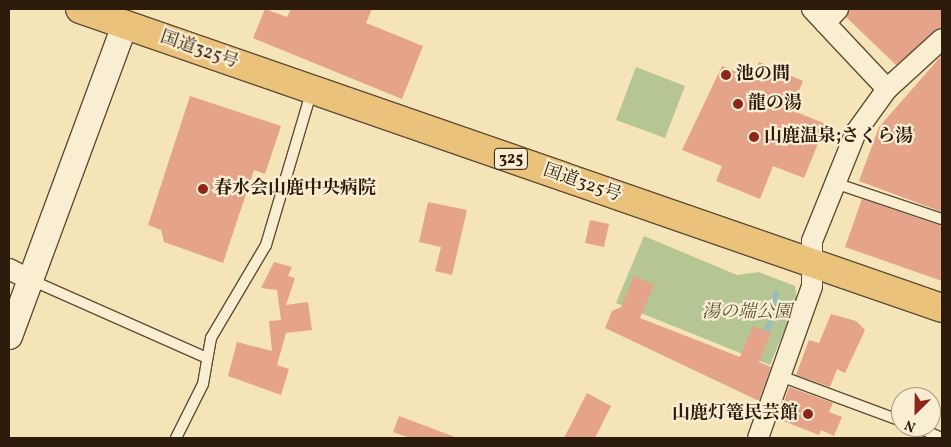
<!DOCTYPE html>
<meta charset="utf-8">
<style>
body{margin:0}
#map{position:relative;width:951px;height:447px;overflow:hidden;background:#f6e4b9;font-family:Vollkorn,"Noto Serif JP",serif}
div>[style]{position:absolute}
.green>*{inset:0;background:#b6c594}
.stream>*{height:6px;margin:-3px;padding:0 3px;transform-origin:3px;border-radius:3px;background:#9dbeb4}
.building>*{inset:0;background:#e5a389}
.roads{filter:drop-shadow(1px 0 #5f4e36) drop-shadow(-1px 0 #5f4e36) drop-shadow(0 1px #5f4e36) drop-shadow(0 -1px #5f4e36)}
.service>*{height:10px;margin:-5px;padding:0 5px;transform-origin:5px;border-radius:5px;background:#f9edd2}
.minor>*{height:20px;margin:-10px;padding:0 10px;transform-origin:10px;border-radius:10px;background:#f9edd2}
.tertiary>*{height:25px;margin:-12.5px;padding:0 12.5px;transform-origin:12.5px;border-radius:12.5px;background:#f9edd2}
.trunk>*{height:28px;margin:-14px;padding:0 14px;transform-origin:14px;border-radius:14px;background:#ebc27c}
.dots>*{width:14px;height:14px;translate:-50% -50%;box-sizing:border-box;border:2px solid #f9edd2;border-radius:50%}
span{translate:-50% -50%;white-space:nowrap;text-align:center;line-height:1.15;-webkit-text-stroke:4.5px #f9edd2;paint-order:stroke}
.shield-label span{padding:1px 4px;background:#f9edd2;border:1px solid;border-radius:4px;-webkit-text-stroke-width:0}
.shield-label{font-size:16px;color:#2d1c0b;font-weight:700}
.street-label{font-size:18px;color:#2d1c0b}
.poi-label{font-size:18px;color:#2d1c0b;font-weight:700}
.left{translate:0 -50%;text-align:left}
.right{translate:-100% -50%;text-align:right}
.park-label{font-size:18px;color:#564f34;font-style:italic}
.frame{position:absolute;inset:0;border:10px solid #2d1c0b;pointer-events:none}
.north{position:absolute;left:891px;top:387px;width:50px;height:50px;box-sizing:border-box;background:#f9edd2;border:1px solid #a79982;border-radius:50%;rotate:203deg;font-size:14px;font-weight:700;line-height:20px;text-align:center;color:#2d1c0b}
.north::after{content:'';display:block;margin:auto;width:18px;height:22px;background:#8f2418;clip-path:polygon(50% 0,100% 100%,50% 72%,0 100%)}
</style>
<div id="map">
<div class="green">
<i style="clip-path:polygon(636px 67px,685px 86px,665px 138px,616px 120px)"></i>
<i style="clip-path:polygon(644px 236px,737px 275px,759px 272px,795px 286px,797px 300px,770px 365px,616px 303px)"></i>
</div>
<div class="stream">
<i style="left:763px;top:339px;width:30px;rotate:-67deg"></i>
<i style="left:775px;top:311px;width:18px;rotate:-87deg"></i>
</div>
<div class="building">
<i style="clip-path:polygon(265px 9px,287px 17px,291px 9px,372px 9px,366px 23px,423px 46px,402px 99px,253px 38px)"></i>
<i style="clip-path:polygon(850px 9px,942px 9px,942px 27px,896px 65px,846px 17px)"></i>
<i style="clip-path:polygon(942px 55px,942px 212px,859px 181px,879px 127px)"></i>
<i style="clip-path:polygon(759px 62px,803px 81px,791px 110px,826px 124px,804px 178px,773px 166px,760px 199px,716px 181px,722px 166px,682px 150px,722px 66px,753px 79px)"></i>
<i style="clip-path:polygon(190px 96px,281px 126px,265px 174px,254px 170px,223px 263px,164px 242px,161px 230px,148px 225px)"></i>
<i style="clip-path:polygon(862px 199px,942px 226px,942px 281px,845px 247px)"></i>
<i style="clip-path:polygon(428px 202px,467px 210px,452px 275px,435px 271px,441px 247px,419px 242px)"></i>
<i style="clip-path:polygon(590px 220px,609px 224px,604px 247px,585px 243px)"></i>
<i style="clip-path:polygon(274px 262px,292px 267px,288px 276px,295px 278px,286px 305px,308px 302px,312px 330px,286px 333px,277px 365px,289px 369px,281px 395px,228px 376px,237px 342px,272px 351px,269px 321px,281px 320px,277px 290px,261px 288px)"></i>
<i style="clip-path:polygon(634px 276px,654px 285px,640px 318px,740px 357px,753px 326px,771px 333px,759px 362px,771px 367px,759px 401px,605px 328px,612px 311px,621px 307px)"></i>
<i style="clip-path:polygon(831px 314px,856px 321px,865px 330px,845px 373px,837px 369px,830px 387px,796px 375px,809px 340px,819px 343px)"></i>
<i style="clip-path:polygon(789px 387px,833px 403px,829px 412px,842px 417px,834px 436px,821px 430px,819px 435px,778px 419px)"></i>
<i style="clip-path:polygon(587px 393px,611px 406px,595px 438px,564px 438px)"></i>
<i style="clip-path:polygon(399px 416px,455px 437px,454px 438px,410px 438px,393px 432px)"></i>
</div>
<div class="roads">
<div class="service">
<i style="left:835px;top:183px;width:113px;rotate:18.6deg"></i>
<i style="left:31px;top:280px;width:190px;rotate:23.9deg"></i>
<i style="left:783px;top:377px;width:126px;rotate:20.4deg"></i>
<i style="left:917px;top:427px;width:27px;rotate:24deg"></i>
<i style="left:176px;top:438px;width:60px;rotate:-63.4deg"></i>
<i style="left:203px;top:384px;width:47px;rotate:-80.1deg"></i>
<i style="left:211px;top:338px;width:108px;rotate:-59.4deg"></i>
<i style="left:266px;top:245px;width:162px;rotate:-73.5deg"></i>
</div>
<div class="minor">
<i style="left:812px;top:9px;width:110px;rotate:46.8deg"></i>
<i style="left:825px;top:23px;width:19px;rotate:-47deg"></i>
<i style="left:9px;top:269px;width:25px;rotate:27deg"></i>
<i style="left:758px;top:438px;width:161px;rotate:-70.4deg"></i>
<i style="left:812px;top:286px;width:45px;rotate:-90deg"></i>
<i style="left:812px;top:241px;width:118px;rotate:-68deg"></i>
<i style="left:856px;top:132px;width:53px;rotate:-54.2deg"></i>
<i style="left:887px;top:89px;width:74px;rotate:-42.3deg"></i>
</div>
<div class="tertiary">
<i style="left:9px;top:336px;width:332px;rotate:-69.7deg"></i>
</div>
<div class="trunk">
<i style="left:80px;top:9px;width:912px;rotate:19.13deg"></i>
</div>
</div>
<div class="dots">
<i style="left:726px;top:75px;background:#8f2418"></i>
<i style="left:738px;top:104px;background:#8f2418"></i>
<i style="left:754px;top:137px;background:#8f2418"></i>
<i style="left:203px;top:189px;background:#8f2418"></i>
<i style="left:808px;top:414px;background:#8f2418"></i>
</div>
<div class="shield-label">
<span style="left:511px;top:159px">325</span>
</div>
<div class="street-label">
<span style="left:199px;top:51px;rotate:19deg">国道325号</span>
<span style="left:582px;top:184px;rotate:19deg">国道325号</span>
</div>
<div class="poi-label">
<span class="left" style="left:736px;top:75px">池の間</span>
<span class="left" style="left:748px;top:104px">龍の湯</span>
<span class="left" style="left:764px;top:137px">山鹿温泉;さくら湯</span>
<span class="left" style="left:214px;top:189px">春水会山鹿中央病院</span>
<span class="right" style="left:798px;top:414px">山鹿灯篭民芸館</span>
</div>
<div class="park-label">
<span style="left:747px;top:313px">湯の端公園</span>
</div>
<div class="frame"></div>
<div class="north">N</div>
</div>
